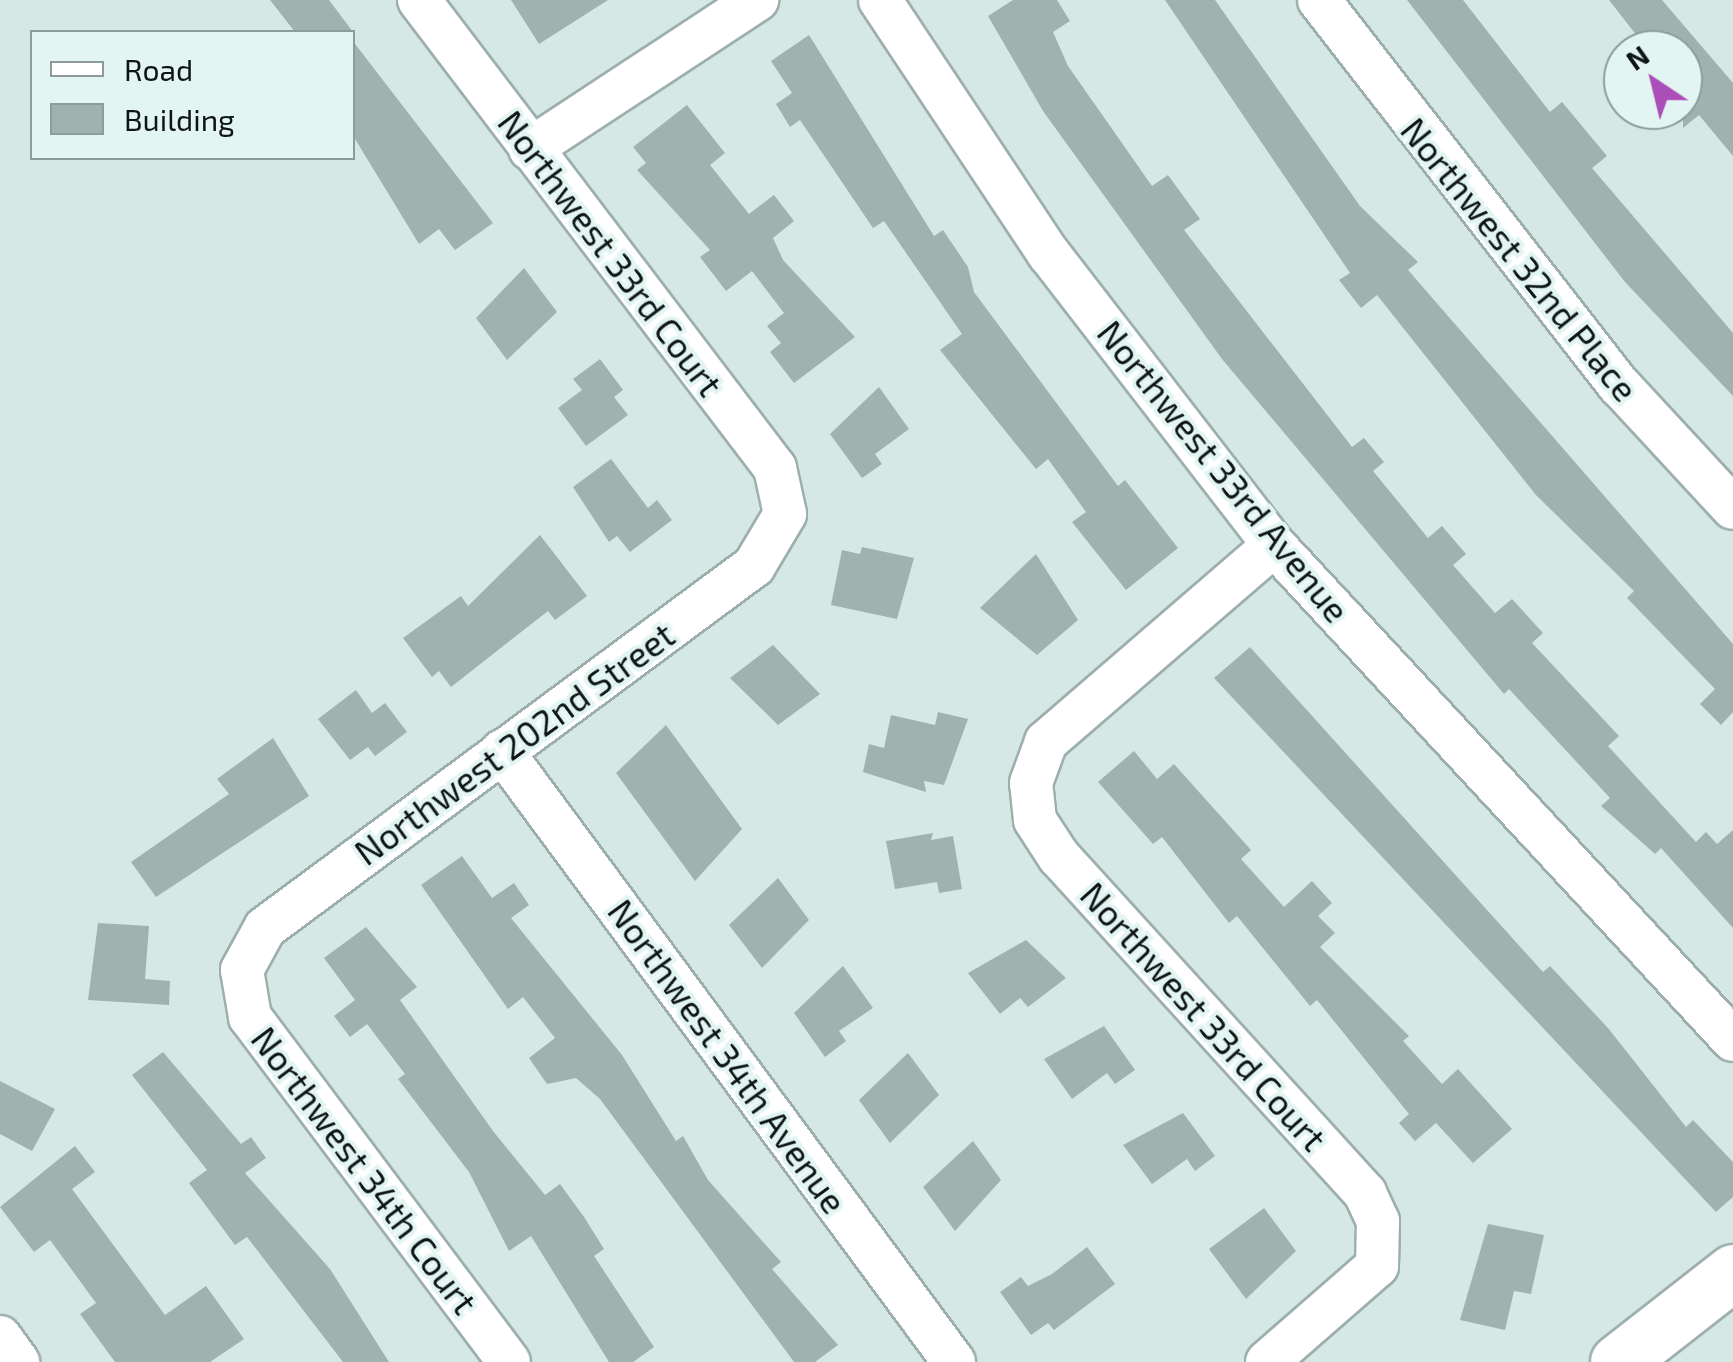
<!DOCTYPE html>
<style>
body{margin:0}
#map{position:relative;width:1733px;height:1362px;overflow:hidden;background:#d5e8e5;font-family:"Exo 2",sans-serif}
div>[style]{position:absolute}
.building>*{inset:0;background:#a0b2af}
.roads{filter:drop-shadow(2px 0 #9dafad) drop-shadow(-2px 0 #9dafad) drop-shadow(0 2px #9dafad) drop-shadow(0 -2px #9dafad)}
.minor>*{height:42px;margin:-21px;padding:0 21px;transform-origin:21px;border-radius:21px;background:#fff}
.major>*{height:55px;margin:-27.5px;padding:0 27.5px;transform-origin:27.5px;border-radius:27.5px;background:#fff}
span{translate:-50% -50%;white-space:nowrap;text-align:center;line-height:1.15;-webkit-text-stroke:8px #e2f5f2;paint-order:stroke}
.street-label{font-size:35px;color:#0e1514}
.legend{position:absolute;left:30px;top:30px;width:325px;height:130px;box-sizing:border-box;background:#e2f5f2;border:2px solid #8d9b99;margin:0;padding:12px 18px;list-style:none;font-size:30px;color:#0e1514}
.legend li{display:flex;align-items:center;gap:20px;height:50px}
.legend b{width:50px;border:2px solid #8d9b99}
.north{position:absolute;left:1603px;top:30px;width:100px;height:100px;box-sizing:border-box;background:#e2f5f2;border:2px solid #8d9b99;border-radius:50%;rotate:325deg;font-size:28px;font-weight:700;line-height:40px;text-align:center;color:#0e1514}
.north::after{content:'';display:block;margin:auto;width:35px;height:45px;background:#ac4eb8;clip-path:polygon(50% 0,100% 100%,50% 72%,0 100%)}
</style>
<div id="map">
<div class="building">
<i style="clip-path:polygon(270px 0,329px 0,353px 32px,295px 32px)"></i>
<i style="clip-path:polygon(511px 0,608px 0,539px 44px)"></i>
<i style="clip-path:polygon(1013px 0,1057px 0,1070px 21px,1053px 32px,1068px 66px,1152px 186px,1168px 175px,1200px 219px,1184px 230px,1352px 447px,1364px 438px,1384px 462px,1373px 471px,1428px 538px,1442px 526px,1466px 554px,1453px 565px,1495px 613px,1512px 599px,1543px 633px,1532px 643px,1619px 736px,1608px 746px,1696px 842px,1706px 832px,1717px 844px,1733px 830px,1733px 928px,1661px 848px,1655px 854px,1601px 806px,1610px 798px,1509px 689px,1504px 694px,1222px 359px,1043px 111px,988px 16px)"></i>
<i style="clip-path:polygon(1165px 0,1215px 0,1360px 206px,1418px 262px,1408px 270px,1733px 644px,1733px 712px,1721px 725px,1700px 704px,1715px 689px,1627px 598px,1634px 591px,1536px 495px,1377px 295px,1361px 308px,1339px 280px,1350px 273px)"></i>
<i style="clip-path:polygon(1407px 0,1463px 0,1550px 112px,1562px 102px,1607px 156px,1592px 168px,1733px 333px,1733px 396px,1625px 282px)"></i>
<i style="clip-path:polygon(1609px 0,1662px 0,1733px 83px,1733px 156px,1699px 115px,1683px 128px,1683px 50px,1648px 50px)"></i>
<i style="clip-path:polygon(809px 35px,934px 236px,943px 230px,968px 267px,974px 292px,1118px 486px,1125px 480px,1178px 548px,1126px 590px,1072px 522px,1086px 512px,1048px 459px,1036px 469px,940px 350px,962px 334px,884px 221px,873px 228px,800px 120px,790px 127px,776px 104px,792px 93px,771px 61px)"></i>
<i style="clip-path:polygon(352px 40px,493px 223px,455px 250px,439px 229px,419px 244px,352px 134px)"></i>
<i style="clip-path:polygon(687px 105px,725px 153px,710px 165px,749px 214px,774px 195px,794px 221px,773px 238px,783px 260px,855px 337px,794px 383px,770px 352px,781px 343px,767px 326px,784px 313px,752px 271px,726px 291px,700px 257px,710px 250px,637px 170px,646px 163px,633px 147px)"></i>
<i style="clip-path:polygon(524px 268px,557px 312px,507px 360px,476px 318px)"></i>
<i style="clip-path:polygon(600px 359px,623px 390px,614px 397px,628px 415px,586px 446px,558px 408px,582px 390px,573px 379px)"></i>
<i style="clip-path:polygon(879px 387px,909px 429px,875px 454px,882px 464px,862px 478px,830px 434px)"></i>
<i style="clip-path:polygon(611px 459px,648px 508px,657px 500px,672px 520px,630px 552px,617px 536px,609px 542px,573px 487px)"></i>
<i style="clip-path:polygon(540px 535px,587px 596px,555px 620px,548px 611px,451px 687px,439px 671px,432px 677px,403px 638px,461px 596px,468px 606px)"></i>
<i style="clip-path:polygon(862px 547px,914px 558px,897px 619px,831px 605px,842px 550px,860px 554px)"></i>
<i style="clip-path:polygon(1036px 554px,1078px 620px,1037px 655px,980px 608px)"></i>
<i style="clip-path:polygon(773px 645px,820px 694px,778px 725px,730px 678px)"></i>
<i style="clip-path:polygon(1250px 647px,1543px 972px,1550px 966px,1608px 1028px,1686px 1127px,1693px 1120px,1733px 1162px,1733px 1197px,1716px 1212px,1214px 678px)"></i>
<i style="clip-path:polygon(356px 690px,372px 713px,385px 703px,407px 732px,375px 756px,368px 747px,350px 760px,318px 719px)"></i>
<i style="clip-path:polygon(938px 712px,968px 719px,944px 785px,924px 781px,926px 792px,863px 772px,869px 744px,884px 748px,891px 715px,935px 725px)"></i>
<i style="clip-path:polygon(666px 725px,742px 829px,695px 881px,616px 773px)"></i>
<i style="clip-path:polygon(273px 738px,309px 796px,156px 897px,131px 862px,229px 794px,217px 779px)"></i>
<i style="clip-path:polygon(1134px 751px,1157px 779px,1174px 764px,1251px 850px,1241px 859px,1284px 907px,1312px 881px,1332px 903px,1318px 916px,1335px 933px,1320px 947px,1409px 1036px,1403px 1041px,1442px 1084px,1458px 1069px,1512px 1129px,1473px 1163px,1436px 1123px,1415px 1141px,1399px 1123px,1409px 1114px,1317px 1000px,1310px 1006px,1237px 916px,1229px 923px,1162px 837px,1153px 844px,1098px 782px)"></i>
<i style="clip-path:polygon(933px 833px,931px 840px,953px 836px,962px 889px,939px 893px,937px 882px,895px 889px,886px 841px)"></i>
<i style="clip-path:polygon(462px 856px,492px 898px,514px 883px,529px 905px,511px 918px,622px 1055px,676px 1141px,683px 1136px,708px 1180px,781px 1262px,772px 1269px,838px 1345px,815px 1362px,794px 1362px,600px 1099px,576px 1078px,547px 1084px,529px 1058px,555px 1038px,523px 997px,508px 1009px,421px 885px)"></i>
<i style="clip-path:polygon(778px 878px,809px 920px,762px 968px,729px 925px)"></i>
<i style="clip-path:polygon(98px 923px,149px 926px,145px 979px,170px 981px,169px 1005px,88px 1000px)"></i>
<i style="clip-path:polygon(366px 927px,417px 987px,400px 1000px,493px 1131px,545px 1195px,560px 1184px,584px 1217px,604px 1249px,594px 1256px,654px 1347px,633px 1362px,609px 1362px,531px 1236px,509px 1251px,469px 1172px,398px 1079px,405px 1074px,367px 1024px,350px 1037px,334px 1016px,355px 1000px,324px 958px)"></i>
<i style="clip-path:polygon(1026px 940px,1066px 978px,1028px 1007px,1020px 998px,1000px 1014px,968px 973px)"></i>
<i style="clip-path:polygon(843px 966px,873px 1008px,839px 1031px,846px 1041px,825px 1057px,794px 1013px)"></i>
<i style="clip-path:polygon(1104px 1026px,1135px 1070px,1115px 1084px,1107px 1073px,1072px 1099px,1044px 1059px)"></i>
<i style="clip-path:polygon(163px 1052px,241px 1144px,251px 1137px,266px 1158px,245px 1173px,330px 1269px,389px 1362px,343px 1362px,247px 1237px,235px 1245px,189px 1183px,207px 1170px,132px 1075px)"></i>
<i style="clip-path:polygon(908px 1053px,939px 1095px,890px 1143px,859px 1100px)"></i>
<i style="clip-path:polygon(0 1081px,55px 1109px,32px 1151px,0 1134px)"></i>
<i style="clip-path:polygon(1183px 1113px,1215px 1156px,1195px 1171px,1187px 1159px,1152px 1184px,1123px 1145px)"></i>
<i style="clip-path:polygon(973px 1141px,1001px 1180px,955px 1231px,923px 1187px)"></i>
<i style="clip-path:polygon(75px 1146px,95px 1172px,72px 1189px,165px 1315px,206px 1286px,244px 1339px,210px 1362px,115px 1362px,80px 1314px,96px 1303px,50px 1240px,34px 1252px,0 1207px)"></i>
<i style="clip-path:polygon(1264px 1208px,1296px 1251px,1246px 1299px,1209px 1249px)"></i>
<i style="clip-path:polygon(1488px 1224px,1544px 1235px,1531px 1294px,1514px 1291px,1505px 1330px,1460px 1320px)"></i>
<i style="clip-path:polygon(1087px 1247px,1115px 1284px,1054px 1330px,1048px 1323px,1031px 1335px,1000px 1292px,1021px 1277px,1028px 1286px,1052px 1274px)"></i>
</div>
<div class="roads">
<div class="minor">
<i style="left:419px;top:0;width:588px;rotate:52.74deg"></i>
<i style="left:775px;top:468px;width:47px;rotate:77.7deg"></i>
<i style="left:785px;top:514px;width:61px;rotate:120.8deg"></i>
<i style="left:754px;top:566px;width:608px;rotate:143.49deg"></i>
<i style="left:265px;top:928px;width:48px;rotate:118.7deg"></i>
<i style="left:242px;top:970px;width:48px;rotate:80.3deg"></i>
<i style="left:250px;top:1017px;width:431px;rotate:53.1deg"></i>
<i style="left:880px;top:0;width:305px;rotate:56.4deg"></i>
<i style="left:1049px;top:254px;width:368px;rotate:52.3deg"></i>
<i style="left:1274px;top:545px;width:675px;rotate:47.16deg"></i>
<i style="left:1319px;top:0;width:489px;rotate:52.1deg"></i>
<i style="left:1620px;top:386px;width:166px;rotate:47.2deg"></i>
<i style="left:530px;top:149px;width:272px;rotate:-33.3deg"></i>
<i style="left:502px;top:751px;width:760px;rotate:53.51deg"></i>
<i style="left:0;top:1337px;width:31px;rotate:54deg"></i>
<i style="left:1267px;top:1362px;width:146px;rotate:-41.1deg"></i>
<i style="left:1377px;top:1266px;width:45px;rotate:-88.7deg"></i>
<i style="left:1378px;top:1221px;width:31px;rotate:-115deg"></i>
<i style="left:1365px;top:1193px;width:454px;rotate:-132.3deg"></i>
<i style="left:1059px;top:857px;width:44px;rotate:-123deg"></i>
<i style="left:1035px;top:820px;width:37px;rotate:-96deg"></i>
<i style="left:1031px;top:783px;width:44px;rotate:-69.9deg"></i>
<i style="left:1046px;top:742px;width:301px;rotate:-40.8deg"></i>
</div>
<div class="major">
<i style="left:1618px;top:1362px;width:146px;rotate:-38deg"></i>
</div>
</div>
<div class="street-label">
<span style="left:611px;top:253px;rotate:53deg">Northwest 33rd Court</span>
<span style="left:1520px;top:259px;rotate:51deg">Northwest 32nd Place</span>
<span style="left:1224px;top:471px;rotate:51deg">Northwest 33rd Avenue</span>
<span style="left:514px;top:743px;rotate:-36deg">Northwest 202nd Street</span>
<span style="left:1204px;top:1016px;rotate:48deg">Northwest 33rd Court</span>
<span style="left:728px;top:1056px;rotate:54deg">Northwest 34th Avenue</span>
<span style="left:365px;top:1170px;rotate:53deg">Northwest 34th Court</span>
</div>
<ul class="legend">
<li><b style="height:12px;background:#fff"></b>Road</li>
<li><b style="height:28px;background:#a0b2af"></b>Building</li>
</ul>
<div class="north">N</div>
</div>
